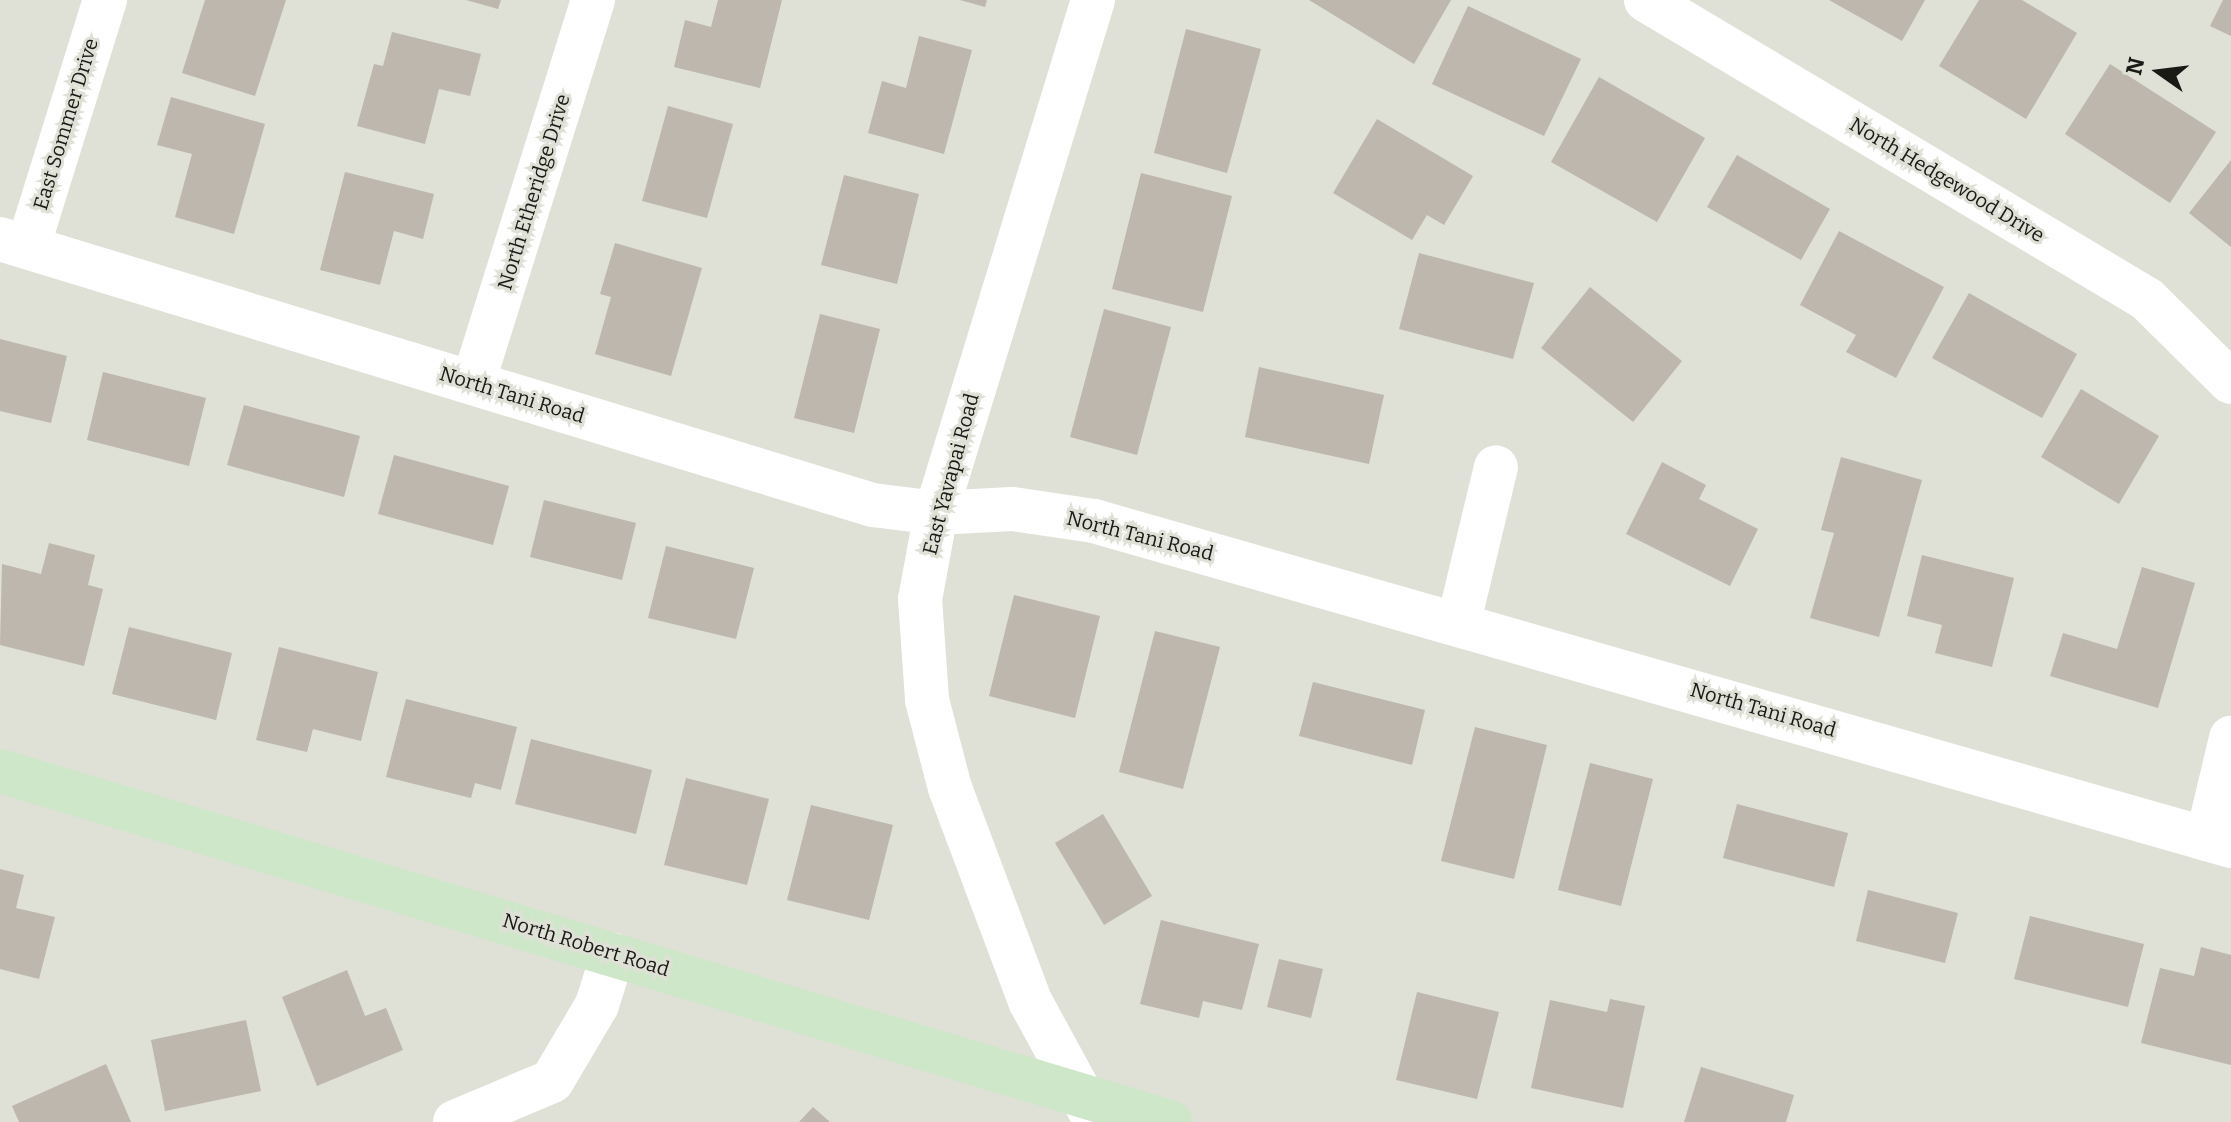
<!DOCTYPE html>
<style>
body{margin:0}
#map{position:relative;width:2231px;height:1122px;overflow:hidden;background:#dfe0d6;font-family:Bitter,serif}
div>[style]{position:absolute}
.building>*{inset:0;background:#bdb7ae}
.minor>*{height:44px;margin:-22px;padding:0 22px;transform-origin:22px;border-radius:22px;background:#fff}
.secondary>*{height:44px;margin:-22px;padding:0 22px;transform-origin:22px;border-radius:22px;background:#cee7c9}
span{translate:-50% -50%;white-space:nowrap;text-align:center;line-height:1.15;-webkit-text-stroke:6px #dfe0d6;paint-order:stroke}
.street-label{font-size:20px;color:#191915}
.north{position:absolute;left:2119px;top:32px;width:80px;height:80px;-webkit-text-stroke:6px #dfe0d6;paint-order:stroke;rotate:284deg;font-size:22px;font-weight:700;line-height:32px;text-align:center;color:#191915}
.north::after{content:'';display:block;margin:auto;width:28px;height:36px;background:#191915;clip-path:polygon(50% 0,100% 100%,50% 72%,0 100%)}
</style>
<div id="map">
<div class="building">
<i style="clip-path:polygon(205px 0,286px 0,255px 96px,182px 73px)"></i>
<i style="clip-path:polygon(466px 0,501px 0,498px 9px)"></i>
<i style="clip-path:polygon(718px 0,782px 0,760px 88px,674px 67px,685px 20px,711px 27px)"></i>
<i style="clip-path:polygon(960px 0,987px 0,985px 7px)"></i>
<i style="clip-path:polygon(1309px 0,1451px 0,1414px 64px)"></i>
<i style="clip-path:polygon(1829px 0,1925px 0,1902px 41px)"></i>
<i style="clip-path:polygon(1979px 0,2022px 0,2077px 33px,2026px 119px,1939px 66px)"></i>
<i style="clip-path:polygon(2223px 0,2231px 0,2231px 36px,2210px 26px)"></i>
<i style="clip-path:polygon(1468px 6px,1581px 59px,1544px 136px,1432px 84px)"></i>
<i style="clip-path:polygon(1186px 29px,1261px 49px,1227px 173px,1154px 153px)"></i>
<i style="clip-path:polygon(392px 32px,481px 54px,470px 96px,439px 89px,425px 144px,357px 126px,374px 64px,383px 66px)"></i>
<i style="clip-path:polygon(919px 36px,972px 50px,944px 154px,868px 133px,882px 81px,906px 88px)"></i>
<i style="clip-path:polygon(2110px 64px,2216px 132px,2170px 203px,2065px 134px)"></i>
<i style="clip-path:polygon(1599px 77px,1705px 138px,1657px 222px,1551px 162px)"></i>
<i style="clip-path:polygon(171px 97px,265px 124px,234px 234px,175px 217px,192px 154px,157px 145px)"></i>
<i style="clip-path:polygon(668px 106px,733px 124px,707px 218px,642px 201px)"></i>
<i style="clip-path:polygon(1377px 119px,1473px 176px,1444px 225px,1427px 215px,1412px 240px,1333px 193px)"></i>
<i style="clip-path:polygon(1737px 155px,1830px 209px,1801px 260px,1707px 207px)"></i>
<i style="clip-path:polygon(2231px 160px,2231px 247px,2189px 213px)"></i>
<i style="clip-path:polygon(345px 172px,434px 194px,423px 239px,394px 231px,380px 285px,320px 270px)"></i>
<i style="clip-path:polygon(1141px 173px,1232px 196px,1203px 312px,1112px 289px)"></i>
<i style="clip-path:polygon(844px 175px,919px 194px,897px 284px,821px 265px)"></i>
<i style="clip-path:polygon(1839px 231px,1944px 287px,1896px 378px,1846px 352px,1856px 335px,1800px 305px)"></i>
<i style="clip-path:polygon(615px 243px,702px 268px,671px 376px,595px 354px,611px 297px,600px 294px)"></i>
<i style="clip-path:polygon(1419px 253px,1534px 283px,1513px 359px,1399px 329px)"></i>
<i style="clip-path:polygon(1590px 287px,1682px 361px,1633px 422px,1541px 348px)"></i>
<i style="clip-path:polygon(1969px 293px,2077px 354px,2042px 418px,1932px 358px)"></i>
<i style="clip-path:polygon(1104px 309px,1171px 327px,1137px 455px,1070px 437px)"></i>
<i style="clip-path:polygon(820px 314px,880px 329px,854px 433px,794px 418px)"></i>
<i style="clip-path:polygon(0 339px,67px 356px,51px 423px,0 411px)"></i>
<i style="clip-path:polygon(1259px 367px,1384px 395px,1369px 464px,1245px 437px)"></i>
<i style="clip-path:polygon(103px 372px,206px 398px,189px 466px,87px 440px)"></i>
<i style="clip-path:polygon(2081px 389px,2159px 436px,2119px 504px,2041px 457px)"></i>
<i style="clip-path:polygon(244px 405px,360px 436px,344px 497px,227px 465px)"></i>
<i style="clip-path:polygon(394px 455px,509px 486px,493px 545px,378px 514px)"></i>
<i style="clip-path:polygon(1841px 457px,1922px 480px,1879px 637px,1810px 618px,1834px 533px,1821px 530px)"></i>
<i style="clip-path:polygon(1662px 462px,1706px 485px,1699px 499px,1758px 529px,1730px 586px,1626px 534px)"></i>
<i style="clip-path:polygon(544px 500px,636px 523px,622px 580px,530px 557px)"></i>
<i style="clip-path:polygon(49px 543px,95px 555px,88px 585px,103px 589px,84px 666px,0 645px,2px 564px,41px 574px)"></i>
<i style="clip-path:polygon(666px 546px,754px 568px,736px 639px,648px 618px)"></i>
<i style="clip-path:polygon(1922px 555px,2014px 578px,1992px 667px,1935px 653px,1942px 625px,1907px 616px)"></i>
<i style="clip-path:polygon(2142px 567px,2195px 583px,2158px 708px,2050px 676px,2063px 633px,2117px 649px)"></i>
<i style="clip-path:polygon(1014px 595px,1100px 616px,1075px 718px,989px 696px)"></i>
<i style="clip-path:polygon(129px 627px,232px 653px,216px 720px,112px 694px)"></i>
<i style="clip-path:polygon(1155px 631px,1220px 647px,1183px 789px,1119px 772px)"></i>
<i style="clip-path:polygon(279px 647px,378px 672px,361px 741px,313px 729px,307px 752px,256px 740px)"></i>
<i style="clip-path:polygon(1313px 682px,1425px 710px,1412px 765px,1299px 736px)"></i>
<i style="clip-path:polygon(406px 699px,517px 727px,501px 790px,475px 783px,471px 798px,386px 777px)"></i>
<i style="clip-path:polygon(1475px 727px,1547px 745px,1514px 879px,1441px 861px)"></i>
<i style="clip-path:polygon(531px 739px,652px 770px,636px 834px,515px 804px)"></i>
<i style="clip-path:polygon(1590px 763px,1653px 779px,1621px 906px,1558px 890px)"></i>
<i style="clip-path:polygon(686px 778px,769px 799px,747px 885px,664px 865px)"></i>
<i style="clip-path:polygon(1737px 804px,1848px 833px,1834px 887px,1723px 858px)"></i>
<i style="clip-path:polygon(811px 805px,893px 825px,869px 920px,787px 900px)"></i>
<i style="clip-path:polygon(1103px 814px,1152px 896px,1104px 925px,1055px 843px)"></i>
<i style="clip-path:polygon(0 869px,24px 875px,16px 908px,55px 917px,39px 979px,0 969px)"></i>
<i style="clip-path:polygon(1868px 890px,1958px 913px,1945px 963px,1856px 941px)"></i>
<i style="clip-path:polygon(2030px 916px,2144px 944px,2128px 1007px,2014px 979px)"></i>
<i style="clip-path:polygon(1161px 920px,1259px 944px,1242px 1010px,1203px 1001px,1199px 1018px,1140px 1004px)"></i>
<i style="clip-path:polygon(2201px 947px,2231px 955px,2231px 1065px,2141px 1043px,2160px 968px,2194px 976px)"></i>
<i style="clip-path:polygon(1279px 959px,1323px 969px,1311px 1018px,1267px 1007px)"></i>
<i style="clip-path:polygon(347px 970px,365px 1016px,386px 1008px,403px 1050px,317px 1086px,282px 997px)"></i>
<i style="clip-path:polygon(1417px 992px,1499px 1012px,1477px 1099px,1396px 1080px)"></i>
<i style="clip-path:polygon(1610px 999px,1645px 1006px,1623px 1108px,1531px 1088px,1550px 1000px,1607px 1012px)"></i>
<i style="clip-path:polygon(246px 1020px,261px 1091px,165px 1111px,151px 1040px)"></i>
<i style="clip-path:polygon(106px 1064px,131px 1122px,19px 1122px,12px 1106px)"></i>
<i style="clip-path:polygon(1701px 1067px,1794px 1095px,1786px 1122px,1684px 1122px)"></i>
<i style="clip-path:polygon(813px 1107px,830px 1122px,799px 1122px)"></i>
</div>
<div class="minor">
<i style="left:1093px;top:0;width:536px;rotate:107.02deg"></i>
<i style="left:936px;top:513px;width:87px;rotate:100.5deg"></i>
<i style="left:920px;top:599px;width:101px;rotate:86deg"></i>
<i style="left:927px;top:700px;width:91px;rotate:75.4deg"></i>
<i style="left:950px;top:788px;width:228px;rotate:69.4deg"></i>
<i style="left:1030px;top:1001px;width:138px;rotate:61.4deg"></i>
<i style="left:1646px;top:0;width:583px;rotate:30.83deg"></i>
<i style="left:2147px;top:299px;width:118px;rotate:44.7deg"></i>
<i style="left:0;top:239px;width:913px;rotate:16.95deg"></i>
<i style="left:873px;top:505px;width:64px;rotate:7.2deg"></i>
<i style="left:936px;top:513px;width:76px;rotate:-3deg"></i>
<i style="left:1012px;top:509px;width:83px;rotate:8.3deg"></i>
<i style="left:1094px;top:521px;width:1183px;rotate:15.95deg"></i>
<i style="left:28px;top:247px;width:259px;rotate:-72.7deg"></i>
<i style="left:473px;top:383px;width:401px;rotate:-72.6deg"></i>
<i style="left:1459px;top:621px;width:158px;rotate:-76.5deg"></i>
<i style="left:2207px;top:839px;width:104px;rotate:-76.6deg"></i>
<i style="left:455px;top:1122px;width:105px;rotate:-22.9deg"></i>
<i style="left:552px;top:1081px;width:88px;rotate:-59.4deg"></i>
<i style="left:597px;top:1005px;width:53px;rotate:-72.6deg"></i>
</div>
<div class="secondary">
<i style="left:0;top:771px;width:1222px;rotate:16.7deg"></i>
</div>
<div class="street-label">
<span style="left:66px;top:124px;rotate:-73deg">East Sommer Drive</span>
<span style="left:1947px;top:180px;rotate:31deg">North Hedgewood Drive</span>
<span style="left:534px;top:192px;rotate:-73deg">North Etheridge Drive</span>
<span style="left:512px;top:395px;rotate:17deg">North Tani Road</span>
<span style="left:951px;top:474px;rotate:-75deg">East Yavapai Road</span>
<span style="left:1140px;top:536px;rotate:14deg">North Tani Road</span>
<span style="left:1763px;top:710px;rotate:16deg">North Tani Road</span>
<span style="left:586px;top:945px;rotate:17deg">North Robert Road</span>
</div>
<div class="north">N</div>
</div>
